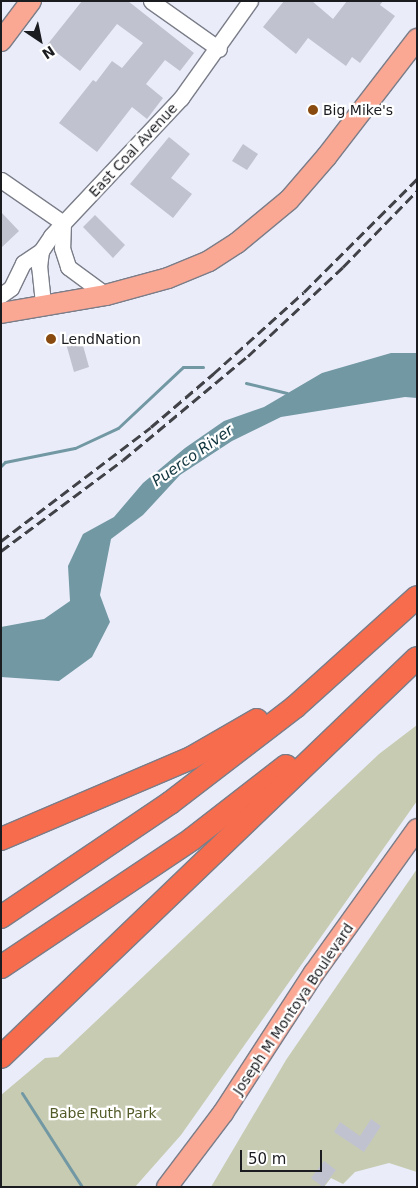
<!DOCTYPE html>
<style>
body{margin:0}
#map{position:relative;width:418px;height:1188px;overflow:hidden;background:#eaedf9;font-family:"DejaVu Sans",sans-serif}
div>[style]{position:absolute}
.green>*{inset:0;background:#c6cbb2}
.water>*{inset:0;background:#7298a4}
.stream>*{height:3px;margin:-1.5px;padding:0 1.5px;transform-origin:1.5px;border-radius:1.5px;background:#7298a4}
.building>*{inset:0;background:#c0c3cf}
.roads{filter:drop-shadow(1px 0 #7a7d88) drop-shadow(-1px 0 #7a7d88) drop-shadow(0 1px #7a7d88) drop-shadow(0 -1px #7a7d88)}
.minor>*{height:15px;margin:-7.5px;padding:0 7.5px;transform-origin:7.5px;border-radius:7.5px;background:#fff}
.major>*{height:20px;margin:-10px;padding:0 10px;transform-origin:10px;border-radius:10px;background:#faa794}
.highway>*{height:22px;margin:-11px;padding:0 11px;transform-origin:11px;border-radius:11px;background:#f66c4d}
.rail>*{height:3px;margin-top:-1.5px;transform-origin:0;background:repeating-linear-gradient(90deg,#414248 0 10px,transparent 0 15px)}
.dots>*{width:14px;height:14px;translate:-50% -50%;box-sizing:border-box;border:2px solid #fff;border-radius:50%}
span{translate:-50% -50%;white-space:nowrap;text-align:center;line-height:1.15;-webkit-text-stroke:4.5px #fff;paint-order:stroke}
.poi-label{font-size:14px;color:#1b1c20}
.left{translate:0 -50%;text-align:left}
.street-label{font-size:14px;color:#1b1c20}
.park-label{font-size:14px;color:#535c29}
.water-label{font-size:15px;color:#0d323c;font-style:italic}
.frame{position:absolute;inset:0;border:2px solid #1b1c20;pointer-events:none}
.north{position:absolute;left:15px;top:15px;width:50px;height:50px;-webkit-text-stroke:4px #fff;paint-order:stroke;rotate:146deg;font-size:14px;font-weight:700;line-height:20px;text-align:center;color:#1b1c20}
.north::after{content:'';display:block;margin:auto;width:18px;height:22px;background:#1b1c20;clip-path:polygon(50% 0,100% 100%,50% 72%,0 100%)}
.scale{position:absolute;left:240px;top:1150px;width:82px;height:22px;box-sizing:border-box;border:2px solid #1b1c20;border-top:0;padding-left:6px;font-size:15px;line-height:18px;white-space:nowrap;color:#1b1c20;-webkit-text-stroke:4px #fff;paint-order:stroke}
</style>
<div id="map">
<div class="green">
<i style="clip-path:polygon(417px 725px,417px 801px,181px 1135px,135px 1187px,1px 1187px,1px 1095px,45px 1058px,58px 1057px,379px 754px)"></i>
<i style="clip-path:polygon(417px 869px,417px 1172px,389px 1163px,355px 1172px,343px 1184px,331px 1178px,324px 1187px,211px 1187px,286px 1060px)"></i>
</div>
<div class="water">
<i style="clip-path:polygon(391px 353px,417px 353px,417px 398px,405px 397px,281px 417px,232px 441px,180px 475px,143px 515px,111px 539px,100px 595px,110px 622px,92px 657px,59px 681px,1px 677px,1px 627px,44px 619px,70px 601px,68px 566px,83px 534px,114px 517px,143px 483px,185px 448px,224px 421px,264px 407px,322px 373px)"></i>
</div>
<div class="stream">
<i style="left:246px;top:383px;width:42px;rotate:13.7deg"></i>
<i style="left:1px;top:466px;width:6px;rotate:-45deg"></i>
<i style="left:5px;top:462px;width:71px;rotate:-11.3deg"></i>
<i style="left:75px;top:448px;width:47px;rotate:-24.9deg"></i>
<i style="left:118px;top:428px;width:89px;rotate:-43.2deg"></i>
<i style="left:183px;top:367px;width:20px"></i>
<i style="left:22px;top:1093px;width:112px;rotate:57.4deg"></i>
</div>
<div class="building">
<i style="clip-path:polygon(82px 1px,128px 1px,194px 53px,180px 71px,165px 60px,146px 84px,163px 98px,147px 119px,132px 107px,97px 152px,59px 123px,93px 80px,96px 82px,112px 61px,122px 68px,143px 43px,117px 24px,80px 71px,47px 45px)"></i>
<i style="clip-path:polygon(284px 1px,312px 1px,333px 19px,347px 1px,383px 1px,380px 5px,395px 16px,360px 63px,352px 57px,346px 66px,308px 38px,296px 54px,263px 27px)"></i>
<i style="clip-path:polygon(169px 137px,190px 154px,171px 178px,192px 194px,173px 218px,130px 184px)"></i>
<i style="clip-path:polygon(243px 144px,258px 154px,247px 170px,232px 161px)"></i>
<i style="clip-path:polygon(1px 212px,19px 231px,1px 248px)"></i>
<i style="clip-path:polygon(95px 215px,125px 245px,113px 258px,83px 227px)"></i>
<i style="clip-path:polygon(80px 335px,89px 367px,74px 372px,65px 340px)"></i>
<i style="clip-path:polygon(371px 1119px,381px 1126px,364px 1152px,334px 1132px,340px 1122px,360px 1136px)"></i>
<i style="clip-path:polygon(324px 1161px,336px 1170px,323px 1187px,311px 1178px)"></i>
</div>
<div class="roads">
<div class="minor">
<i style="left:151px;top:1px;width:83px;rotate:35.2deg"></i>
<i style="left:1px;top:180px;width:75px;rotate:34.7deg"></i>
<i style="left:63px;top:223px;width:25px;rotate:92deg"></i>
<i style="left:62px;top:248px;width:20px;rotate:72deg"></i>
<i style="left:68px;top:267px;width:47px;rotate:36.4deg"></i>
<i style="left:1px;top:295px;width:12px;rotate:-35deg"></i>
<i style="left:11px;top:288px;width:28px;rotate:-64deg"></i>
<i style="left:23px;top:263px;width:22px;rotate:-34deg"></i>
<i style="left:43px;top:303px;width:36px;rotate:-96deg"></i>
<i style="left:39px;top:267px;width:16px;rotate:-83deg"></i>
<i style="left:41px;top:251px;width:18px;rotate:-56deg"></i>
<i style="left:51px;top:236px;width:190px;rotate:-46.7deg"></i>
<i style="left:181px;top:98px;width:119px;rotate:-54.6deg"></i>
</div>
<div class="major">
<i style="left:1px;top:41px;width:50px;rotate:-53.1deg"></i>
<i style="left:1px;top:313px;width:107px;rotate:-9.7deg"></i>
<i style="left:106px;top:295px;width:64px;rotate:-15.3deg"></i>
<i style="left:168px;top:278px;width:44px;rotate:-22.5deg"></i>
<i style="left:209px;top:261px;width:33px;rotate:-33deg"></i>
<i style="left:237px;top:243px;width:67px;rotate:-39.6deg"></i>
<i style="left:289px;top:200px;width:58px;rotate:-49.2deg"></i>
<i style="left:327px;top:156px;width:148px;rotate:-52.4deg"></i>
<i style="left:167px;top:1187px;width:93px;rotate:-52.9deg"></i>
<i style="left:223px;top:1113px;width:167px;rotate:-57deg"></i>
<i style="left:314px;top:973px;width:177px;rotate:-54.4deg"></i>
</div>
<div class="highway">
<i style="left:1px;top:839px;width:207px;rotate:-23.1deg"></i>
<i style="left:191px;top:758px;width:76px;rotate:-29.9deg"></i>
<i style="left:1px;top:917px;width:204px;rotate:-34deg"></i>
<i style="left:170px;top:803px;width:158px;rotate:-37.5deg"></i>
<i style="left:295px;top:707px;width:164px;rotate:-42deg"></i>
<i style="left:1px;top:967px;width:230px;rotate:-33.8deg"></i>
<i style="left:192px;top:839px;width:119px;rotate:-37.8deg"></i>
<i style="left:1px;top:1057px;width:576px;rotate:-43.81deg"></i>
</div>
</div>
<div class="rail">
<i style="left:1px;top:541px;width:188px;rotate:-37.2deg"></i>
<i style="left:151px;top:427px;width:82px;rotate:-40.5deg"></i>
<i style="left:213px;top:374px;width:122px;rotate:-42deg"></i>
<i style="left:304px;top:292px;width:160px;rotate:-45deg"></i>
<i style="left:1px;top:551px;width:152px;rotate:-36.7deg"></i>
<i style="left:123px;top:460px;width:163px;rotate:-39.8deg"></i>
<i style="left:248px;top:356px;width:130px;rotate:-43.1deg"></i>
<i style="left:343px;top:267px;width:106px;rotate:-45.8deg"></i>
</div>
<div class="dots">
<i style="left:313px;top:110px;background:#894a0f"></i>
<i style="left:51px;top:339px;background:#894a0f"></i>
</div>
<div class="poi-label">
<span class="left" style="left:323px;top:110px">Big Mike's</span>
<span class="left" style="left:61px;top:339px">LendNation</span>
</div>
<div class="street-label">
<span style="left:133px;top:150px;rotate:-47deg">East Coal Avenue</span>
<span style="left:293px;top:1009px;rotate:-56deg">Joseph M Montoya Boulevard</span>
</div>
<div class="park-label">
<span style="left:103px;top:1113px">Babe Ruth Park</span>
</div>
<div class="water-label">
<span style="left:193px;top:456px;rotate:-35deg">Puerco River</span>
</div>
<div class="frame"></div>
<div class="north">N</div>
<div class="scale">50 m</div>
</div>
